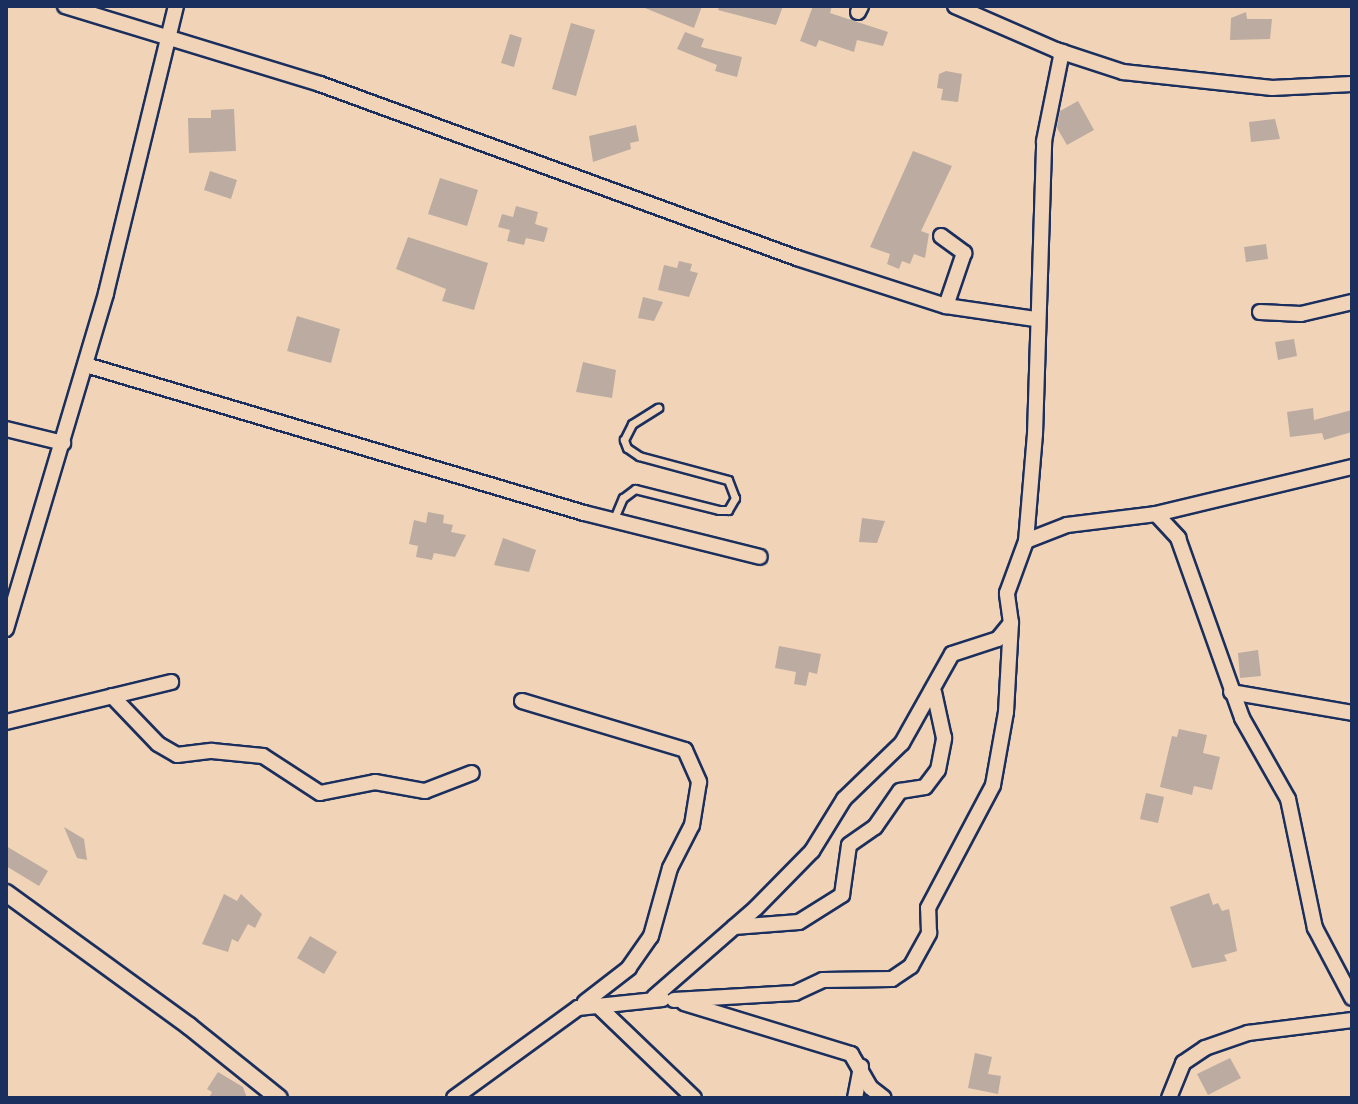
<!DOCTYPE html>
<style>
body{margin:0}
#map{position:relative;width:1358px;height:1104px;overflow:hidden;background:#f1d4b7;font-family:"Architects Daughter",sans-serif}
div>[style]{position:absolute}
.building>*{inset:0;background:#bcaba1}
.roads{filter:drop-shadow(2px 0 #1b2f5e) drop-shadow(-2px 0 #1b2f5e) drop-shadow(0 2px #1b2f5e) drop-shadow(0 -2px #1b2f5e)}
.service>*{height:7px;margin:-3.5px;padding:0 3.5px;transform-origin:3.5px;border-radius:3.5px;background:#f1d4b7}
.minor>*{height:14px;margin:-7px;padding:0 7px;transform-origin:7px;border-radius:7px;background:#f1d4b7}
.tertiary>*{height:16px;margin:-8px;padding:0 8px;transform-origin:8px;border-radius:8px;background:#f1d4b7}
span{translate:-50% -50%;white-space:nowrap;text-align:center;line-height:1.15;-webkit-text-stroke:6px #f1d4b7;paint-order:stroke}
.frame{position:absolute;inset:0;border:8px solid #1b2f5e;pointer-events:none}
</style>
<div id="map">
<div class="building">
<i style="clip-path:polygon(640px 6px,702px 6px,694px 28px)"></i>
<i style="clip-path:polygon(719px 6px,783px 6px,776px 25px,718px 10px)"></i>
<i style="clip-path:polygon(813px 6px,832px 6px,830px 13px,888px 32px,883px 46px,857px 40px,854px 52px,819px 40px,816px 47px,800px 41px)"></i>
<i style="clip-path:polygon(1246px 12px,1247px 19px,1272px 19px,1270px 39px,1230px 40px,1231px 18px)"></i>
<i style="clip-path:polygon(571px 23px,595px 30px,576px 96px,552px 89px)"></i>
<i style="clip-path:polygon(685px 32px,704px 39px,701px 47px,742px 57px,737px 77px,715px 71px,717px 65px,677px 49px)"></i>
<i style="clip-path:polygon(510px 34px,522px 38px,514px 67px,501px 63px)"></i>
<i style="clip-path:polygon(946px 71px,962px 74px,958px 102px,941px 100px,943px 89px,937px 88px,939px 74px)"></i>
<i style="clip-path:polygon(1078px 101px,1094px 130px,1067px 145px,1057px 128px,1060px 111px)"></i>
<i style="clip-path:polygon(234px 109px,236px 151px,189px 153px,188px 118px,211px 118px,211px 110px)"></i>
<i style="clip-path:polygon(1275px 119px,1280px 139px,1251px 142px,1249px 122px)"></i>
<i style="clip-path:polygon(636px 125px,639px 141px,630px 143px,631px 149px,593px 162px,589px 136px)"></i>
<i style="clip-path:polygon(913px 151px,952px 166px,921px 231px,929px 234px,925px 258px,914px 254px,910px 264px,902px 261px,899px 269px,887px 264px,890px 254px,870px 247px)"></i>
<i style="clip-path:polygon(210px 171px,237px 180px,231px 199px,204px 190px)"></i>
<i style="clip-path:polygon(440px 178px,478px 190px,467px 226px,428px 214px)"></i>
<i style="clip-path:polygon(516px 206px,538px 212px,535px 224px,548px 228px,544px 242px,526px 238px,524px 245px,507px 241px,510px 230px,498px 227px,502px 214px,513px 217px)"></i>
<i style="clip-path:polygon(408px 237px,488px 263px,474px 310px,442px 301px,446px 289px,396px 269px)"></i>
<i style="clip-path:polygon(1266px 244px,1268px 259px,1246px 262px,1244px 247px)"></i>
<i style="clip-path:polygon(679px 261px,692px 264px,690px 271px,698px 273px,689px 297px,658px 290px,664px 265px,677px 268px)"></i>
<i style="clip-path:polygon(643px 297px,663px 302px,654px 321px,638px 318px)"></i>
<i style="clip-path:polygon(297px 316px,340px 329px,331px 363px,287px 351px)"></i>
<i style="clip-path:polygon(1294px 339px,1297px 356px,1278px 360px,1275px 342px)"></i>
<i style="clip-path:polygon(583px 362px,616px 370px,612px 398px,576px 392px)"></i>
<i style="clip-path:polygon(1313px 408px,1314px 420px,1352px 410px,1352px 432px,1324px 440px,1322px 433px,1290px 437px,1287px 412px)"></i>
<i style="clip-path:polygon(428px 512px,444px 515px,443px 523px,453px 525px,451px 532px,466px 535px,455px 557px,434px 553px,432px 560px,416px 557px,418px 546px,409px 544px,414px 520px,426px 523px)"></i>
<i style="clip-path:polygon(862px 518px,885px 521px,877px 543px,859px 542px)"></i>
<i style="clip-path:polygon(503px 538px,536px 550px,529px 572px,494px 565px)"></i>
<i style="clip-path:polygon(779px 646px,821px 654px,817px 674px,809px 672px,806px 686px,794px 684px,796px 672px,775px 668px)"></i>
<i style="clip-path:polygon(1258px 650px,1261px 676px,1240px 678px,1238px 653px)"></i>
<i style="clip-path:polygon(1179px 729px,1207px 735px,1203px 753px,1220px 757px,1212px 790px,1194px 786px,1192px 795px,1160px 787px,1172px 736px,1177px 737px)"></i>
<i style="clip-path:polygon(1146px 793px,1164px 797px,1158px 823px,1140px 819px)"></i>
<i style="clip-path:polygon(64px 827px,84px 839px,87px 860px,77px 858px)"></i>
<i style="clip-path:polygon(6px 846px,48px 871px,39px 886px,6px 866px)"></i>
<i style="clip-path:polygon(1209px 893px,1213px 905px,1218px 903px,1222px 911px,1229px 909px,1237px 951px,1224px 955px,1227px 961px,1192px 968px,1170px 907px)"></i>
<i style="clip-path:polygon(224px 894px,237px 901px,241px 894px,262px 914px,255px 928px,248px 924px,238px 942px,232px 939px,228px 952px,202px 944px)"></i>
<i style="clip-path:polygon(310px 936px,337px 952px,324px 974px,297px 958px)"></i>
<i style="clip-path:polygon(975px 1053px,992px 1057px,988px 1074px,1001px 1076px,998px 1094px,968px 1088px)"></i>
<i style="clip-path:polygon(1230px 1058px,1241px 1078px,1208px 1095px,1197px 1074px)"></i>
<i style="clip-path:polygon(218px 1072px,243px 1087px,247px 1098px,209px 1098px,212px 1092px,207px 1089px)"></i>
</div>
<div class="roads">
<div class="service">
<i style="left:613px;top:521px;width:25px;rotate:-67deg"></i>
<i style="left:623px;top:498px;width:15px;rotate:-37deg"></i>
<i style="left:635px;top:489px;width:87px;rotate:14deg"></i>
<i style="left:719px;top:510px;width:9px"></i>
<i style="left:728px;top:510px;width:14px;rotate:-60deg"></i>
<i style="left:735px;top:498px;width:19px;rotate:-111deg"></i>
<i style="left:728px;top:480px;width:92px;rotate:-164.9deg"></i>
<i style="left:639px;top:456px;width:14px;rotate:-146deg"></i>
<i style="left:627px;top:448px;width:9px;rotate:-111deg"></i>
<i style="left:624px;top:440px;width:18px;rotate:-63deg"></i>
<i style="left:632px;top:424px;width:31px;rotate:-32deg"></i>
</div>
<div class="minor">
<i style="left:65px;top:6px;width:267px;rotate:17deg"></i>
<i style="left:320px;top:84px;width:508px;rotate:20.04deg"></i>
<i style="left:797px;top:258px;width:157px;rotate:17.9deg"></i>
<i style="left:946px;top:306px;width:90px;rotate:8.3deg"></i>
<i style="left:955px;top:6px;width:110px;rotate:23.5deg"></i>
<i style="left:1056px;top:50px;width:71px;rotate:18.2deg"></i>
<i style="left:1123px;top:72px;width:150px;rotate:6.1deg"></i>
<i style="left:1272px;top:88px;width:80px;rotate:-2.9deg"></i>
<i style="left:858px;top:12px;width:7px;rotate:-63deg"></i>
<i style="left:941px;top:236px;width:29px;rotate:36deg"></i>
<i style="left:964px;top:253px;width:56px;rotate:108.8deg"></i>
<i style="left:1260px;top:312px;width:41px;rotate:2.8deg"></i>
<i style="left:1301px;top:314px;width:52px;rotate:-13.2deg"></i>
<i style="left:86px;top:365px;width:520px;rotate:16.55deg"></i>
<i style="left:584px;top:513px;width:181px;rotate:14deg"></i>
<i style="left:6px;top:429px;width:59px;rotate:13.8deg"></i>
<i style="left:1156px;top:514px;width:33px;rotate:47deg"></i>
<i style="left:1178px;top:538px;width:191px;rotate:70.4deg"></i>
<i style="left:1242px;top:718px;width:93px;rotate:60.4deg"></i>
<i style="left:1288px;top:799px;width:132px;rotate:78.2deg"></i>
<i style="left:1315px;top:928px;width:79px;rotate:62.1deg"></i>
<i style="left:1026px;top:541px;width:44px;rotate:-21.3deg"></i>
<i style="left:1067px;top:525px;width:90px;rotate:-7deg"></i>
<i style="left:1156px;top:514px;width:202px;rotate:-13.5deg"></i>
<i style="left:6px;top:629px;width:351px;rotate:-73.4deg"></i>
<i style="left:106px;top:293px;width:295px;rotate:-76.3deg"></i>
<i style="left:1231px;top:692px;width:123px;rotate:9.8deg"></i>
<i style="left:112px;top:696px;width:66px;rotate:46.2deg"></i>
<i style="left:158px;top:744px;width:22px;rotate:30deg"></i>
<i style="left:177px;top:755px;width:35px;rotate:-7deg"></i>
<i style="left:212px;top:751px;width:51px;rotate:5.6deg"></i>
<i style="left:263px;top:756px;width:68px;rotate:33deg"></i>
<i style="left:320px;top:793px;width:56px;rotate:-11.3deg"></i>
<i style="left:375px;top:782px;width:51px;rotate:10.2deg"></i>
<i style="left:425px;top:791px;width:50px;rotate:-21deg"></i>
<i style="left:522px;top:701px;width:170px;rotate:16.7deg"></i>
<i style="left:685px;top:750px;width:35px;rotate:66deg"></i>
<i style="left:699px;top:782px;width:44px;rotate:99.2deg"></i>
<i style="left:692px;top:825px;width:48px;rotate:117.1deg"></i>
<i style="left:670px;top:868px;width:71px;rotate:105.6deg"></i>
<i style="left:651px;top:936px;width:39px;rotate:125deg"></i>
<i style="left:629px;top:968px;width:56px;rotate:142.3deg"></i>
<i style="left:6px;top:722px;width:170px;rotate:-13.6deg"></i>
<i style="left:734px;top:927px;width:65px;rotate:-4.4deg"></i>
<i style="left:799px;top:922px;width:51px;rotate:-32.1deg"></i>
<i style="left:842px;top:895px;width:50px;rotate:-82deg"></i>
<i style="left:849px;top:845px;width:32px;rotate:-35deg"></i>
<i style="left:875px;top:827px;width:44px;rotate:-55.2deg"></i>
<i style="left:900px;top:791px;width:25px;rotate:-9deg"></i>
<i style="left:925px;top:787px;width:21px;rotate:-53deg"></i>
<i style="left:938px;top:770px;width:33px;rotate:-79deg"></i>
<i style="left:944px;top:738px;width:47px;rotate:-102.3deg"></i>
<i style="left:654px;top:997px;width:135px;rotate:-41.1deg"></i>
<i style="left:756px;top:908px;width:80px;rotate:-45.5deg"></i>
<i style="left:812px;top:851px;width:61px;rotate:-58.4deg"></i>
<i style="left:844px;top:799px;width:81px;rotate:-44deg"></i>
<i style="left:902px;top:743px;width:102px;rotate:-60.7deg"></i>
<i style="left:952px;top:654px;width:48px;rotate:-18.1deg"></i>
<i style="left:998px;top:639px;width:21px;rotate:-51deg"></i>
<i style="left:1011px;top:623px;width:30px;rotate:-98deg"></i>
<i style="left:1007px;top:593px;width:55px;rotate:-69.9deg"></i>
<i style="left:1026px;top:541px;width:107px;rotate:-85.2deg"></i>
<i style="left:1035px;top:434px;width:293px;rotate:-88.2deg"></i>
<i style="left:1044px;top:141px;width:91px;rotate:-78.6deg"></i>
<i style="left:674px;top:1000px;width:121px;rotate:-3.3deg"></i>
<i style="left:795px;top:993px;width:31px;rotate:-25deg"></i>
<i style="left:823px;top:980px;width:69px;rotate:-0.8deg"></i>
<i style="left:892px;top:979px;width:23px;rotate:-34deg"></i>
<i style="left:911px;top:966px;width:38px;rotate:-61deg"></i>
<i style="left:929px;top:933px;width:25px;rotate:-92deg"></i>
<i style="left:928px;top:908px;width:139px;rotate:-62.1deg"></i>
<i style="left:993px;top:785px;width:74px;rotate:-79.9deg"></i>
<i style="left:1006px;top:712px;width:89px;rotate:-86.8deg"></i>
<i style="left:595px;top:1003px;width:137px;rotate:43.8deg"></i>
<i style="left:684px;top:1003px;width:175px;rotate:17deg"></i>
<i style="left:851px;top:1054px;width:39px;rotate:60deg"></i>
<i style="left:871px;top:1088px;width:16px;rotate:38deg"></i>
<i style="left:454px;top:1098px;width:153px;rotate:-36deg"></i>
<i style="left:578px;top:1008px;width:85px;rotate:-6deg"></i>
<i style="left:855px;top:1098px;width:32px;rotate:-79deg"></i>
<i style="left:1169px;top:1098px;width:38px;rotate:-68deg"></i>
<i style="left:1183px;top:1063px;width:27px;rotate:-34deg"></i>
<i style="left:1205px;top:1048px;width:46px;rotate:-19.2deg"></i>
<i style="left:1248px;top:1033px;width:105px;rotate:-7.1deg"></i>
</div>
<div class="tertiary">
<i style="left:6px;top:893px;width:226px;rotate:36deg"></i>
<i style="left:189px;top:1026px;width:115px;rotate:38.7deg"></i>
</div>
</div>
<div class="frame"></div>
</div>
